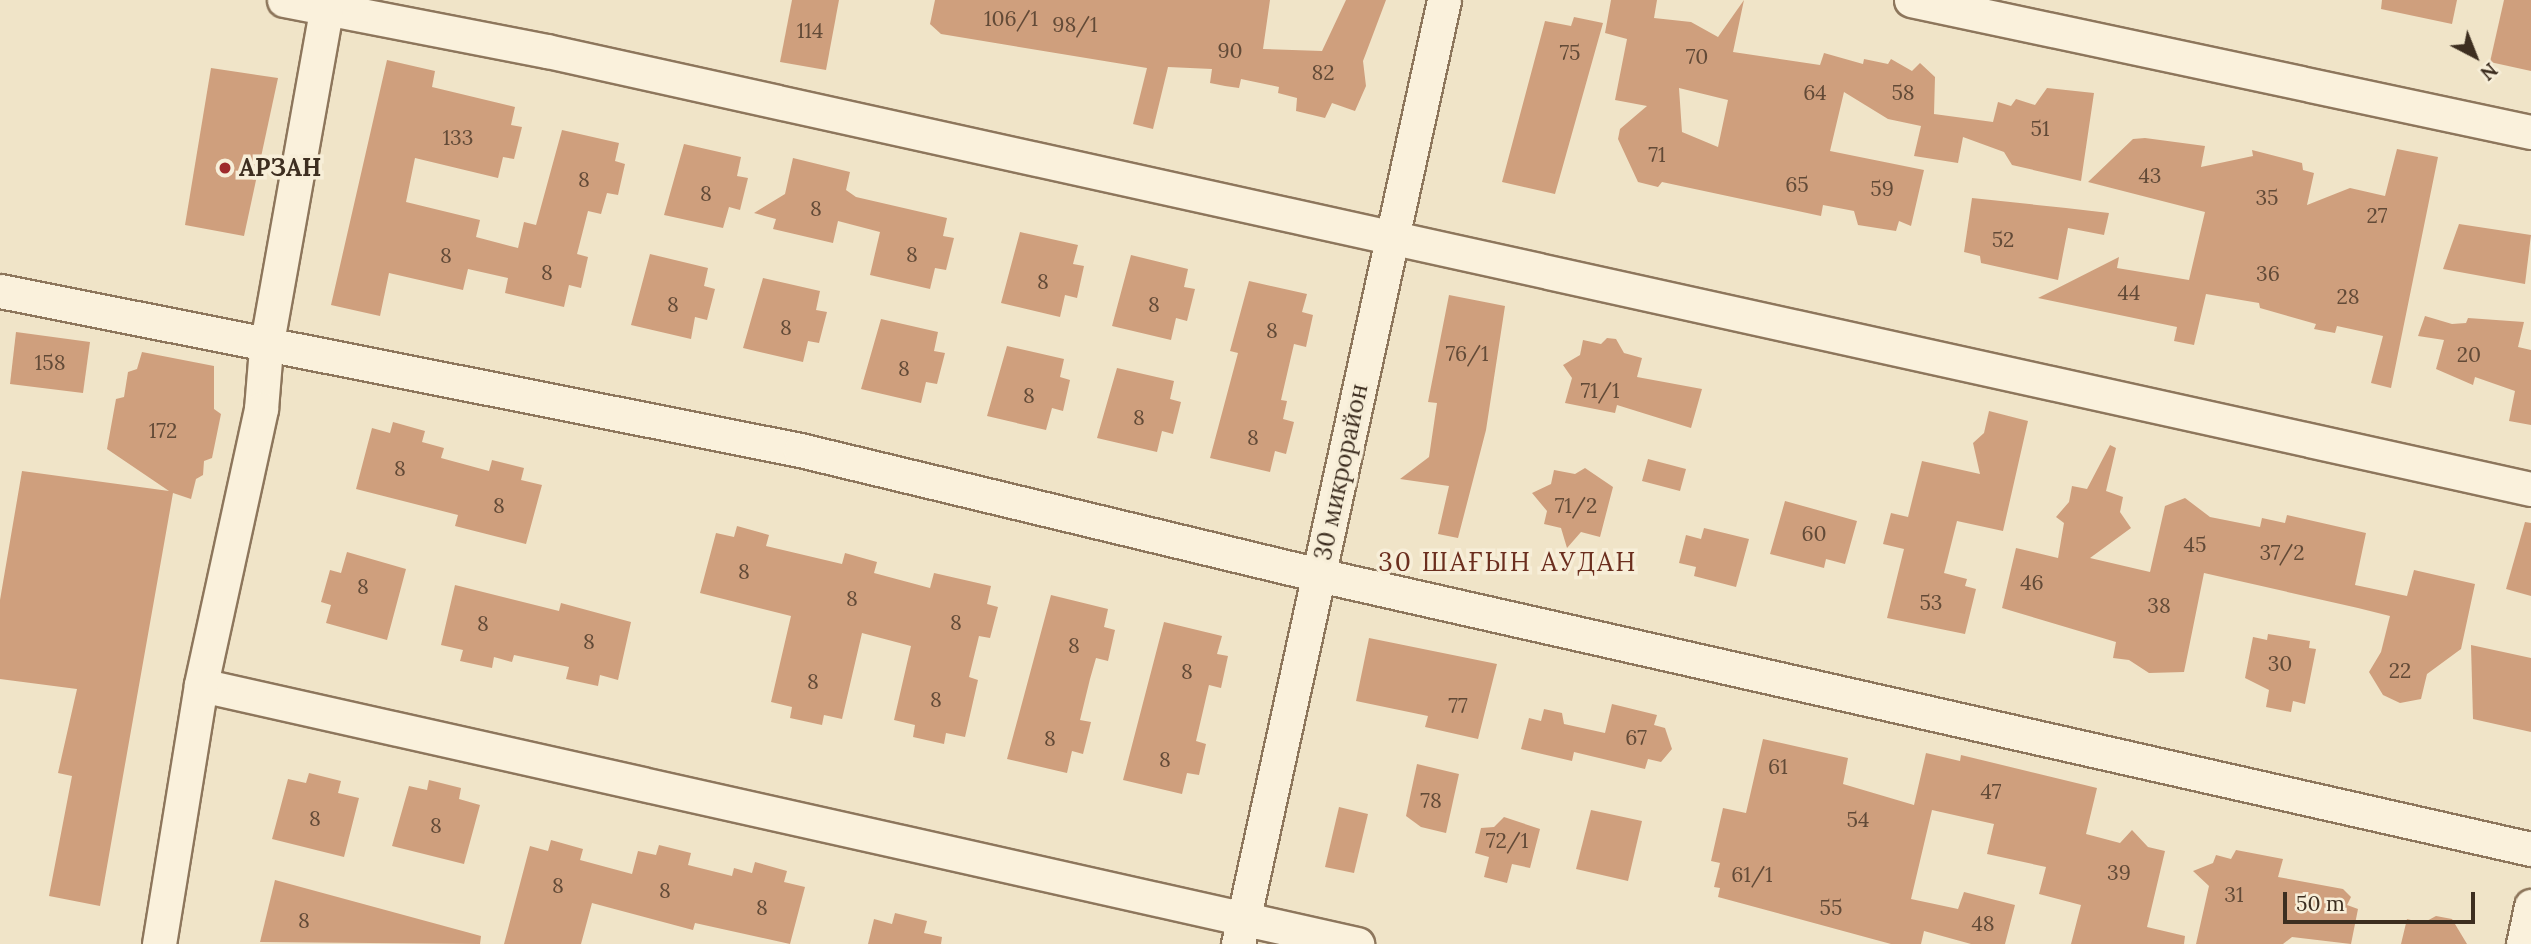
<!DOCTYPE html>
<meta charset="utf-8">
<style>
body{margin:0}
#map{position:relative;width:2531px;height:944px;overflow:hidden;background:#f0e4c8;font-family:Lora,serif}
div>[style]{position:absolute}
.building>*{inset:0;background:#cf9f7d}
.roads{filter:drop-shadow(2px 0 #8d765c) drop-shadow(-2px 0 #8d765c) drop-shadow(0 2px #8d765c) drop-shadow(0 -2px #8d765c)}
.minor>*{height:33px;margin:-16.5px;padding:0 16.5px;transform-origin:16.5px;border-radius:16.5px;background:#faf1dc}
.dots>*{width:19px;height:19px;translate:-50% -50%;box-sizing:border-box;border:4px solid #f7eed8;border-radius:50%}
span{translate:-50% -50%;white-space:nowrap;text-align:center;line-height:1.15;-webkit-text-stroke:7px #f7eed8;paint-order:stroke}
.number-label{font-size:21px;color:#624a37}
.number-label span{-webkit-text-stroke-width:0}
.poi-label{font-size:24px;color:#3d2e20;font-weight:700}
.left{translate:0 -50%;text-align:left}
.street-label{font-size:24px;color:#3d2e20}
.neighbourhood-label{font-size:26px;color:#6b2e1e;letter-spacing:2px}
.north{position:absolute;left:2440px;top:21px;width:70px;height:70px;-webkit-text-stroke:5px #f7eed8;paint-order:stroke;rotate:138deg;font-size:19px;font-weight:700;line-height:28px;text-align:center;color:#3d2e20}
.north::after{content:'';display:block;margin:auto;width:24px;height:32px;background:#3d2e20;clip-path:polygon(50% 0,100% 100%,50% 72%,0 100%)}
.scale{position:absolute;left:2283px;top:892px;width:192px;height:32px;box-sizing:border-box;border:4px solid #3d2e20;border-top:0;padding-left:9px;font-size:21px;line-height:24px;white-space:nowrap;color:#3d2e20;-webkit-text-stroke:5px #f7eed8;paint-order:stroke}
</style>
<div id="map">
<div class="building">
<i style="clip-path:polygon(792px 0,839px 0,826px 70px,780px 62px)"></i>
<i style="clip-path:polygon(935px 0,1270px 0,1263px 49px,1322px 51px,1346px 0,1386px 0,1363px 61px,1366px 86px,1355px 111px,1332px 103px,1325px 118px,1296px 111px,1297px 98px,1278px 93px,1279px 87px,1241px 79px,1239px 88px,1225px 86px,1210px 83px,1212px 69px,1168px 67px,1153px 129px,1133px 124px,1147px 68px,941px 34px,930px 24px)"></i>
<i style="clip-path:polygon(evenodd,1611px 0,1657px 0,1654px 18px,1691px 22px,1718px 37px,1744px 0,1733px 52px,1820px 65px,1824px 53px,1863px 64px,1864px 59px,1888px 64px,1891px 59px,1912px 71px,1920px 63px,1935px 77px,1934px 114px,1993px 122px,1998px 102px,2011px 106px,2016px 99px,2035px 105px,2047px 88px,2094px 93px,2081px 181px,2012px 165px,2004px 152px,1963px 137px,1958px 163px,1914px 156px,1921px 126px,1888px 119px,1844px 92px,1830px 151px,1924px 170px,1911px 226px,1899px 221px,1896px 231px,1858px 225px,1854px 211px,1823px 205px,1821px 216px,1662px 182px,1658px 187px,1638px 182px,1618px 139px,1620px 129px,1647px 106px,1615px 100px,1627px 39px,1605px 33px,1611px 0,1679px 88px,1728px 100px,1718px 147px,1682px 132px,1679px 88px)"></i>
<i style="clip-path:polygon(2382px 0,2457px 0,2452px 24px,2381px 9px)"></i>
<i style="clip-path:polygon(2504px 0,2531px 0,2531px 71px,2490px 62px)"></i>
<i style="clip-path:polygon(1574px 17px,1603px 23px,1555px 194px,1502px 182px,1545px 21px,1571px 26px)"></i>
<i style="clip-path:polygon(387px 60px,435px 71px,432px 87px,515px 107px,511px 125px,522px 127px,514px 159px,503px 157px,498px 178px,415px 158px,406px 202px,480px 220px,476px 237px,518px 248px,524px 222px,536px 225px,562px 130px,619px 143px,615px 161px,625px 164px,618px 195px,607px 193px,601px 214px,588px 211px,577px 254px,588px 257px,581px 288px,569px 285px,564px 307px,505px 293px,508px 278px,468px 269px,463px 290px,389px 273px,380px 316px,331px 305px)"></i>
<i style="clip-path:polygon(211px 68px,278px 78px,244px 236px,185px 225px)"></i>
<i style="clip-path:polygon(2145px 138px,2205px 146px,2201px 167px,2253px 156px,2252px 150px,2302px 163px,2303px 170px,2314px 173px,2307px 205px,2350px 188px,2385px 196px,2397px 149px,2438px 157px,2391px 388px,2371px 383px,2383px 336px,2337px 326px,2335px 333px,2314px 329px,2316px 324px,2260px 308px,2259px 303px,2206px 294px,2194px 345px,2174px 341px,2177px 327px,2038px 298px,2119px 257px,2117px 268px,2189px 280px,2205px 212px,2088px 182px,2133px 139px)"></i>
<i style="clip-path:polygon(684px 144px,741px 157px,737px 176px,748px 178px,740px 210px,729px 207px,723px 228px,664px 215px)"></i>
<i style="clip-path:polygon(793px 158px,850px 172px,846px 190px,856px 197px,947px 218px,943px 236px,954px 238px,946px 270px,935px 268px,930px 289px,870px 275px,880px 232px,838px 221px,833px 243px,773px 229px,776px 219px,754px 213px,785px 194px)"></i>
<i style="clip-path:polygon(1972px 198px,2066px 208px,2109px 213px,2104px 235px,2068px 228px,2058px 280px,1981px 263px,1980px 256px,1964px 252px)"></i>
<i style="clip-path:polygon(2459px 224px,2531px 235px,2525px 284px,2443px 269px)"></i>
<i style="clip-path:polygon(1020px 232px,1078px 245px,1073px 264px,1084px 266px,1077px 298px,1065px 295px,1060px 317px,1001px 303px)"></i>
<i style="clip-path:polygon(650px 254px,708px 268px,704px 286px,715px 289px,707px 320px,695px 317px,691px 339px,631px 325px)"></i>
<i style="clip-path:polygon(1131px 255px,1188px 269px,1184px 287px,1195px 289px,1187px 321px,1176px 318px,1171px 340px,1112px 326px)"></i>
<i style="clip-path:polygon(763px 278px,820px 291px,816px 310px,827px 312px,819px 343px,808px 341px,803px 362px,743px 348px)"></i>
<i style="clip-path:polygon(1249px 281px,1307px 294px,1302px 312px,1313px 315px,1306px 347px,1294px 344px,1281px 400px,1287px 401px,1283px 419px,1294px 422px,1286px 454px,1275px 451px,1270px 472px,1210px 458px,1238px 353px,1230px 351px)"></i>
<i style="clip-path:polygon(1449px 295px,1505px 306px,1486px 430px,1458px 538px,1438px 534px,1449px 486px,1400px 479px,1429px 457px,1437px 403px,1428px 402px)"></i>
<i style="clip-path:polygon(2425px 316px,2452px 324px,2466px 323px,2468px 318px,2524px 322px,2518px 347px,2531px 350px,2531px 425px,2509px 421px,2515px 391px,2475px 377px,2473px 385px,2436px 369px,2444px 340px,2418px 336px)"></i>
<i style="clip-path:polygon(881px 319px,938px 332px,934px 351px,945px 353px,937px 384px,926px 382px,921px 403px,861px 389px)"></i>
<i style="clip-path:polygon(16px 332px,90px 342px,83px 393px,10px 384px)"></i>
<i style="clip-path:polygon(1607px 338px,1616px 339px,1624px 353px,1642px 358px,1637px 377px,1702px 389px,1691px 428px,1617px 405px,1615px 413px,1565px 403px,1572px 378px,1563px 365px,1580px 355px,1583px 340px,1601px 344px)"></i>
<i style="clip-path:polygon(1007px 346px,1064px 359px,1060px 377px,1070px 380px,1063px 411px,1052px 408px,1046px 430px,987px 416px)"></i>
<i style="clip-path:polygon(142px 352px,214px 366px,214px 409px,221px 414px,212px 458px,204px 461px,203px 475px,196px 479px,191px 499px,173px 493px,100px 906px,49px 896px,72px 776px,58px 773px,77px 689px,0 679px,0 600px,22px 471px,169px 491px,107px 449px,116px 399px,124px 397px,128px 372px,137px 369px)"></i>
<i style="clip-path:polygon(1117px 368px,1174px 381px,1170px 399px,1181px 402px,1173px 434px,1162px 431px,1157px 452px,1097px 438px)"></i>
<i style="clip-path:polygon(1989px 411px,2028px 421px,2003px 531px,1957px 521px,1944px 573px,1967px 579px,1965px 586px,1976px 589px,1965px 634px,1887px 618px,1904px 549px,1883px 544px,1891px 513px,1908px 517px,1922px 461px,1980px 474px,1973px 443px,1984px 433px)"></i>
<i style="clip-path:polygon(393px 422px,425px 431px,422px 442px,444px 448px,441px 458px,489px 471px,492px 460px,524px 468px,521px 480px,542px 485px,526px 544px,455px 526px,458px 515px,356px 489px,372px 428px,390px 433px)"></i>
<i style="clip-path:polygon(2110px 445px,2116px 448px,2106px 491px,2123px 497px,2120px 512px,2131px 528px,2090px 558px,2150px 572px,2165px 506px,2185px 498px,2210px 517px,2260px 527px,2262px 518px,2285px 523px,2287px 515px,2366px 533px,2355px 585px,2407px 596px,2414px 570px,2475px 584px,2461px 649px,2427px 674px,2421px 699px,2400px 703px,2383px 695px,2369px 672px,2381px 652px,2390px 616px,2358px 608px,2204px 573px,2184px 672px,2149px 673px,2129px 660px,2113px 658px,2116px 642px,2002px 608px,2016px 548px,2058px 558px,2064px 523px,2056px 517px,2069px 502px,2072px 486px,2087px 489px)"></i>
<i style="clip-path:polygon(1648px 459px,1686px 469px,1680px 491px,1642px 481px)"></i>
<i style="clip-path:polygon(1585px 468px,1613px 487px,1600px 537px,1581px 532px,1567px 548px,1561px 528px,1544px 524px,1547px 511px,1532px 493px,1551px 484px,1554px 470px,1575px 474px)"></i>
<i style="clip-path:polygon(1785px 501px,1857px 521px,1845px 564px,1826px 559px,1824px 568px,1770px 554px)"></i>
<i style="clip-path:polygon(2525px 522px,2531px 523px,2531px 596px,2506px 589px)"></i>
<i style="clip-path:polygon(737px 526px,769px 535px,766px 546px,842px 564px,845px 553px,877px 562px,874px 573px,930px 588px,934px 573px,991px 586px,987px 604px,998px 607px,990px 638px,979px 636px,969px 677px,978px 680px,965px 737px,946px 733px,944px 744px,913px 737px,915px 725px,894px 720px,911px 646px,862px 633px,842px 719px,824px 715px,822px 725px,790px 718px,792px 707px,771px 702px,791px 616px,700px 593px,716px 533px,734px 537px)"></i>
<i style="clip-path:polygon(1704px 528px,1749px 539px,1736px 587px,1694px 576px,1696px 567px,1679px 563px,1686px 535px,1701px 539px)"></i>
<i style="clip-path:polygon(347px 552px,406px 569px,387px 640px,326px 623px,331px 605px,321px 602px,330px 570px,341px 573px)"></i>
<i style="clip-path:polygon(455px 585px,559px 611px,561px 603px,631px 622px,618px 680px,600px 675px,598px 686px,566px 679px,569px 667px,514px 655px,512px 662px,494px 657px,492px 668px,460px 661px,463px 650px,441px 645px)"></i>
<i style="clip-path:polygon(1051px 595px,1108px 609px,1104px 627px,1115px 630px,1108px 661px,1096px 658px,1090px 679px,1080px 720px,1091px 722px,1083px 754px,1072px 751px,1067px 773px,1007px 759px)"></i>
<i style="clip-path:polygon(1164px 622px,1222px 636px,1217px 654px,1228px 656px,1221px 688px,1209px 685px,1196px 741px,1206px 744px,1199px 775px,1187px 773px,1182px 794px,1123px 780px)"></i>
<i style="clip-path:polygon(2268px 634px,2310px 641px,2309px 648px,2316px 649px,2305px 704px,2293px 701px,2291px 712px,2266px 707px,2269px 690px,2245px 678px,2253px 637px,2267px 640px)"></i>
<i style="clip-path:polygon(1369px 638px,1497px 664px,1478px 739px,1425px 727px,1428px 716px,1356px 701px)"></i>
<i style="clip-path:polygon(2471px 645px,2531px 658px,2531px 732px,2473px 719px)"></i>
<i style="clip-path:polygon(1612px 704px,1657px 715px,1654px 725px,1665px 728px,1672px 749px,1661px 762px,1648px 759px,1645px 769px,1574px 752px,1572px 761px,1521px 749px,1529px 718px,1541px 721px,1544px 709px,1562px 713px,1564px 724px,1605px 733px)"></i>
<i style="clip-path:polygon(1763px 739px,1848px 758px,1843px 784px,1914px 805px,1926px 753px,1960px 761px,1961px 755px,2097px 788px,2086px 834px,2120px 843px,2132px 830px,2148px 847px,2165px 851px,2147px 927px,2185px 936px,2184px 944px,2071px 944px,2081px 905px,2039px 894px,2046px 867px,1987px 854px,1994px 824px,1932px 810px,1911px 899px,1958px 909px,1964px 892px,2015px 905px,2005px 944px,1971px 944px,1924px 931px,1921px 944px,1891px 944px,1718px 897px,1720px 888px,1714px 887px,1720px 863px,1711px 861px,1723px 808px,1746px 813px)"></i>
<i style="clip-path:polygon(1417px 764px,1459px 774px,1446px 833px,1421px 827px,1406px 816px)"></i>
<i style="clip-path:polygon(309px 773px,341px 781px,338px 793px,359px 798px,344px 857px,272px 839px,288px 779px,306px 783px)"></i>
<i style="clip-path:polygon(429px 780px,461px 788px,459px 799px,480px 805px,464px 864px,392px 846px,409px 786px,427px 790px)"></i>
<i style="clip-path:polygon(1339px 807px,1368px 814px,1354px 873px,1325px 867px)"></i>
<i style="clip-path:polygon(1591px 810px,1642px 821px,1628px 881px,1576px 869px)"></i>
<i style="clip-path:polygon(1504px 817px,1540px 829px,1530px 868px,1512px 864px,1507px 883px,1484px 877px,1489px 857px,1475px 853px,1481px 828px,1494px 827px)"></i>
<i style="clip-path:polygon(551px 840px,583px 849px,580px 860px,632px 874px,638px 851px,656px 855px,659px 845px,691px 853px,688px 865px,732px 876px,734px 868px,752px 873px,755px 862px,787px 871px,784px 882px,805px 887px,790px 944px,695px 923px,693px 930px,592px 903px,581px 944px,504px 944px,530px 846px,548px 851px)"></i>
<i style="clip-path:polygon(2236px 850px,2283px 859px,2278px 877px,2343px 889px,2351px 897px,2347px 905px,2358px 909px,2351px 944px,2292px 937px,2283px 944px,2196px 944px,2209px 886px,2193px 871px,2213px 863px,2216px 855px,2231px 859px)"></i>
<i style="clip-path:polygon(275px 880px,481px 936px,480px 944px,260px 942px)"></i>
<i style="clip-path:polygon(895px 913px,927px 921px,924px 933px,942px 937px,941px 944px,868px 944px,874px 919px,892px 924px)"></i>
<i style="clip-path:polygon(2436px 916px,2452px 919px,2467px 944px,2401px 944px,2407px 919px,2423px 923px)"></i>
</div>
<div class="roads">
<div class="minor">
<i style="left:284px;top:0;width:268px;rotate:11deg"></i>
<i style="left:547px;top:51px;width:2032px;rotate:12.45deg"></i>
<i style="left:1911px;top:0;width:634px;rotate:12.02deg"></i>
<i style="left:326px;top:11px;width:342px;rotate:100.1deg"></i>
<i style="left:266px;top:348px;width:61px;rotate:94.7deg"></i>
<i style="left:261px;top:409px;width:282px;rotate:102.3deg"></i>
<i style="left:201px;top:685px;width:1185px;rotate:12.63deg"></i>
<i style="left:0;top:291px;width:816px;rotate:11.24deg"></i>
<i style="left:800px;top:450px;width:534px;rotate:13.54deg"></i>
<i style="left:1319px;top:575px;width:1243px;rotate:12.74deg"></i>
<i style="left:159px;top:944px;width:262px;rotate:-80.8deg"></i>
<i style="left:1238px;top:944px;width:966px;rotate:-77.69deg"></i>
<i style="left:2523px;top:944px;width:39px;rotate:-78deg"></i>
</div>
</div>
<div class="dots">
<i style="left:225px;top:168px;background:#9e2a2b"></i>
</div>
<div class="number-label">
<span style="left:1011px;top:19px">106/1</span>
<span style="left:1075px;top:25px">98/1</span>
<span style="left:810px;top:31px">114</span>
<span style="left:1230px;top:51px">90</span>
<span style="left:1570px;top:53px">75</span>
<span style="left:1697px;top:57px">70</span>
<span style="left:1323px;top:73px">82</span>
<span style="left:1815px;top:93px">64</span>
<span style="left:1903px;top:93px">58</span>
<span style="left:2040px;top:129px">51</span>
<span style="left:458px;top:138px">133</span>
<span style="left:1657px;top:155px">71</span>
<span style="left:2150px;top:176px">43</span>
<span style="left:584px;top:180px">8</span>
<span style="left:1797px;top:185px">65</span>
<span style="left:1882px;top:189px">59</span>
<span style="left:706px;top:194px">8</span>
<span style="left:2267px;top:198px">35</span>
<span style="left:816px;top:209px">8</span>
<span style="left:2377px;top:216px">27</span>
<span style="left:2003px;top:240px">52</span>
<span style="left:912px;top:255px">8</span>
<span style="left:446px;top:256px">8</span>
<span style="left:547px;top:273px">8</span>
<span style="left:2268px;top:274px">36</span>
<span style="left:1043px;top:282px">8</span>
<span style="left:2129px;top:293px">44</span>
<span style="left:2348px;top:297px">28</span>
<span style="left:673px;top:305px">8</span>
<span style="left:1154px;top:305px">8</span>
<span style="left:786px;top:328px">8</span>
<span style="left:1272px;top:331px">8</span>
<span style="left:1467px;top:354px">76/1</span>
<span style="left:2469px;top:355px">20</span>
<span style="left:50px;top:363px">158</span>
<span style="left:904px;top:369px">8</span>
<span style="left:1600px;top:391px">71/1</span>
<span style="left:1029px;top:396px">8</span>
<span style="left:1139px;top:418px">8</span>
<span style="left:163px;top:431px">172</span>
<span style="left:1253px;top:438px">8</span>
<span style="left:400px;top:469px">8</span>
<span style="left:499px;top:506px">8</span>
<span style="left:1576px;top:506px">71/2</span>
<span style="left:1814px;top:534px">60</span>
<span style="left:2195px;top:545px">45</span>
<span style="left:2282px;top:553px">37/2</span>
<span style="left:744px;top:572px">8</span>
<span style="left:2032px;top:583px">46</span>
<span style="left:363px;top:587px">8</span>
<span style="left:852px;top:599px">8</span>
<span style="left:1931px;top:603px">53</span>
<span style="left:2159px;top:606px">38</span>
<span style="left:956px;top:623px">8</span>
<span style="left:483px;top:624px">8</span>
<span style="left:589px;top:642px">8</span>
<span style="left:1074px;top:646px">8</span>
<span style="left:2280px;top:664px">30</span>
<span style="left:2400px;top:671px">22</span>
<span style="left:1187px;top:672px">8</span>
<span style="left:813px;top:682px">8</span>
<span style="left:936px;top:700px">8</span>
<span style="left:1458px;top:706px">77</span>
<span style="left:1636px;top:738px">67</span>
<span style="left:1050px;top:739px">8</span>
<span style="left:1165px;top:760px">8</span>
<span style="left:1778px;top:767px">61</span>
<span style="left:1991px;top:792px">47</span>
<span style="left:1431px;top:801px">78</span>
<span style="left:315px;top:819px">8</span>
<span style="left:1858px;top:820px">54</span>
<span style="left:436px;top:826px">8</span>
<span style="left:1507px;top:841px">72/1</span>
<span style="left:2119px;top:873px">39</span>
<span style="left:1752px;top:875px">61/1</span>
<span style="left:558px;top:886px">8</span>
<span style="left:665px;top:891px">8</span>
<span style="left:2234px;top:895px">31</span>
<span style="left:762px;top:908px">8</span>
<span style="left:1831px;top:908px">55</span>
<span style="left:304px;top:921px">8</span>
<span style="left:1983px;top:924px">48</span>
</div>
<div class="poi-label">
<span class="left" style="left:239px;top:168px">АРЗАН</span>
</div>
<div class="street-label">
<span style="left:1341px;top:472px;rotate:-78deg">30 микрорайон</span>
</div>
<div class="neighbourhood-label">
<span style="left:1508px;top:562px">30 ШАҒЫН АУДАН</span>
</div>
<div class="north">N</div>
<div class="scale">50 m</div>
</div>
